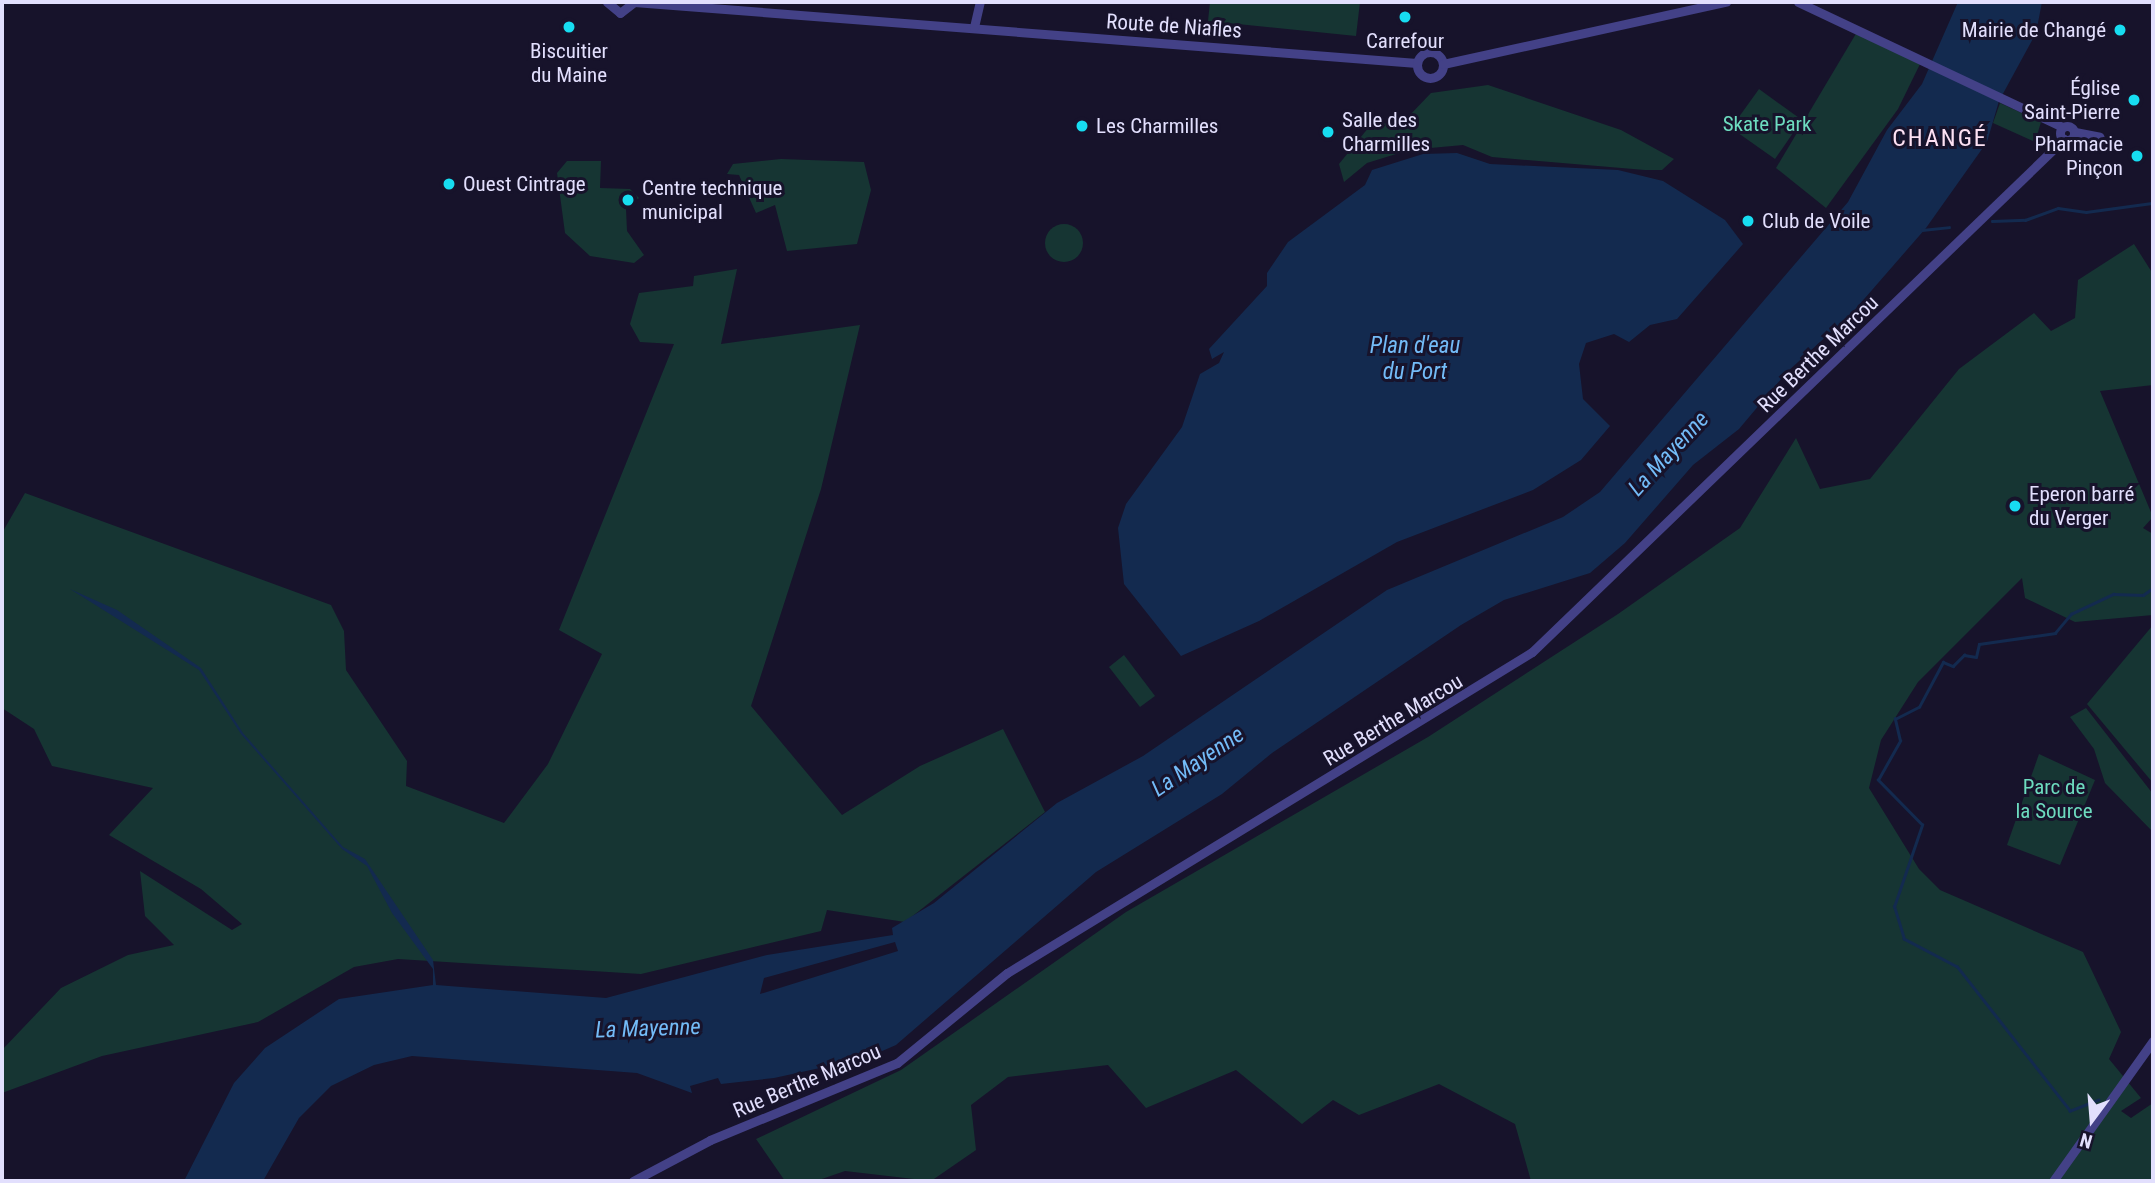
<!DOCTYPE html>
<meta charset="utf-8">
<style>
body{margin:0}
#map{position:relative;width:2155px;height:1183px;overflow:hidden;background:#17132b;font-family:"Roboto Condensed",sans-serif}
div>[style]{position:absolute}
.green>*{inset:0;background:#163533}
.round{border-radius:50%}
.water>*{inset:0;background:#132a4f}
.stream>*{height:2.5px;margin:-1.25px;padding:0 1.25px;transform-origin:1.25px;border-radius:1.25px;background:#132a4f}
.tertiary>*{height:9px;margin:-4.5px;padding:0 4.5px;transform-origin:4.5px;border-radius:4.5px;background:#434187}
.tertiary>.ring{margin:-4.5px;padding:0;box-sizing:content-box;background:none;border:9px solid #434187;border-radius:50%}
.dots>*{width:19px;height:19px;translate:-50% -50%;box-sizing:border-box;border:4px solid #17132b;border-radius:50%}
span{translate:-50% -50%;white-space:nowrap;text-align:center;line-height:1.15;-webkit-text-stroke:6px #17132b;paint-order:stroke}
.street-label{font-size:21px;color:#e2dffd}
.poi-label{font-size:21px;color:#e2dffd}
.right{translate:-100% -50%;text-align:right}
.left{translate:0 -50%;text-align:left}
.park-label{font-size:21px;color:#6ddbbf}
.water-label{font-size:23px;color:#73bbf7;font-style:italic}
.quarter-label{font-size:24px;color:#fde1f3;letter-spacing:2px}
.frame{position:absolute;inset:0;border:4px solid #e2dffd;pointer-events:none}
.north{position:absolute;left:2057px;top:1085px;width:70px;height:70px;-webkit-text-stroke:5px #17132b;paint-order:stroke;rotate:196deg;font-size:19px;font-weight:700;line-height:28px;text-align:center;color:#e2dffd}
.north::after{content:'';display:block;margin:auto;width:24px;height:32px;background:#e2dffd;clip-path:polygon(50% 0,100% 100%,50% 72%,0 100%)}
</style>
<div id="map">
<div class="green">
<i style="clip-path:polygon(1210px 2px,1360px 2px,1356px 36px,1208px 21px)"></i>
<i style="clip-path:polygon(1857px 32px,1921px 62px,1898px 109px,1826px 208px,1776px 168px)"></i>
<i style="clip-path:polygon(1488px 85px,1621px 130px,1674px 159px,1662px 170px,1645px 170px,1492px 157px,1463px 145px,1409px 150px,1367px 163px,1344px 182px,1339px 164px,1369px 127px,1407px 118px,1431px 93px)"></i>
<i style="clip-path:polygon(1759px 89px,1802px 120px,1775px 159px,1731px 128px)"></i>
<i style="clip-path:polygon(2000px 103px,2041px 122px,2035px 142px,1993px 123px)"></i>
<i style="clip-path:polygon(781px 159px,864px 162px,871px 190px,857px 244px,787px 251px,775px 205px,756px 213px,739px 175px,727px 174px,733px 164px)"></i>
<i style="clip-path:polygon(567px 161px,601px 161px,600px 188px,630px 189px,639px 198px,626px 209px,627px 231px,644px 255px,634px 263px,590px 256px,565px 233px,557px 173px)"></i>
<i class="round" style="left:1045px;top:224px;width:38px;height:38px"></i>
<i style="clip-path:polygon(2134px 244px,2153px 274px,2153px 385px,2100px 391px,2153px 517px,2143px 528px,2153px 534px,2153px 615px,2075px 622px,2025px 598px,2022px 578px,1918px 682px,1881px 740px,1869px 788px,1919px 869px,1940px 890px,2083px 952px,2121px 1032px,2109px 1059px,2141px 1098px,2121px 1111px,2131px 1118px,2153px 1103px,2153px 1181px,1531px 1181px,1515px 1124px,1439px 1084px,1359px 1115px,1333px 1100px,1302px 1124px,1236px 1070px,1146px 1108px,1108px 1065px,1008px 1077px,971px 1105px,976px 1150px,931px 1181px,845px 1171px,816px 1181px,785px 1181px,756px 1139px,901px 1070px,1126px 912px,1428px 737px,1618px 614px,1740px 528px,1796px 438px,1820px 489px,1870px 479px,1959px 369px,2034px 313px,2051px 331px,2075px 318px,2078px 280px)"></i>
<i style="clip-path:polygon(737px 269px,721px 344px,860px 325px,821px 489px,751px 706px,842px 815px,920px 766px,1003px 729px,1045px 812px,905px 922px,827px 910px,821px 931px,641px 974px,398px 959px,354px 967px,258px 1022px,102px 1056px,2px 1093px,2px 1050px,61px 988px,128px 955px,174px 945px,145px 916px,140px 871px,232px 930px,242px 924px,201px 889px,109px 835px,153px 788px,52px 766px,34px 729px,2px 708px,2px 533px,25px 493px,331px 605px,344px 631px,346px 670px,407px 761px,406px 786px,504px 823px,548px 764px,602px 654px,559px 630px,674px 344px,640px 342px,630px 324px,639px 293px,693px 286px,694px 276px)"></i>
<i style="clip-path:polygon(2153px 625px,2153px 783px,2087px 704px)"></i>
<i style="clip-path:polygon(1124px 655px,1155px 696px,1140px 707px,1109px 667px)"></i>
<i style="clip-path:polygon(2086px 708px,2153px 794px,2153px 832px,2105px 783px,2094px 749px,2070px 717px)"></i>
<i style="clip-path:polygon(2039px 754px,2095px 780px,2060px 865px,2007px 845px)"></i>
</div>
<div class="water">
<i style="clip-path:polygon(evenodd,1958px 2px,2042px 2px,2036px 33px,1999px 101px,1987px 142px,1926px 228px,1852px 313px,1787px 372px,1739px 429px,1693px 465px,1625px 543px,1590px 573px,1504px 600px,1461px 625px,1272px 753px,1222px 794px,1096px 872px,896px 1045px,866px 1058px,774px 1078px,721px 1084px,718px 1078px,690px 1086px,692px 1093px,637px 1073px,412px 1056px,374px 1065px,331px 1086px,299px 1118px,263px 1181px,184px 1181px,234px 1083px,265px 1048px,339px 999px,433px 985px,433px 969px,392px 913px,367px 866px,342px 849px,241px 734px,199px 670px,70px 589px,117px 610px,201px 668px,243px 733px,343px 847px,365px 859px,433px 960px,436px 985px,606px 998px,767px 955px,893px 935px,892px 928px,934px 903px,1057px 803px,1143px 756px,1387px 590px,1563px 517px,1600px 492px,1848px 202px,1887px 130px,1922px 84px,1958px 2px,895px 942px,898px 951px,760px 994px,764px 978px,895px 942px)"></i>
<i style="clip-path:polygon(1457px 153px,1490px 164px,1618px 170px,1663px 181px,1725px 220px,1743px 244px,1677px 319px,1650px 325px,1629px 342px,1614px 334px,1586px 343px,1579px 364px,1583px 399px,1610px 426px,1581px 460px,1533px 490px,1397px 542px,1259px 621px,1181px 656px,1124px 584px,1118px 528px,1126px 504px,1182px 427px,1200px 374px,1219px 363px,1224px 352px,1212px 359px,1209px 349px,1267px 286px,1267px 273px,1288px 242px,1365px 185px,1372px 170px,1423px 154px)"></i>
</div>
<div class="stream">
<i style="left:1992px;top:221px;width:33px;rotate:-2deg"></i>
<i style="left:2025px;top:220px;width:35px;rotate:-20deg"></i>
<i style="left:2058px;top:208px;width:28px;rotate:8deg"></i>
<i style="left:2086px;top:212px;width:68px;rotate:-7.7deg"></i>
<i style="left:1922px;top:230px;width:27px;rotate:-6deg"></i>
<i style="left:2099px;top:1100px;width:31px;rotate:159deg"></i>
<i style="left:2070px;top:1111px;width:183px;rotate:-128.1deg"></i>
<i style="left:1957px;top:967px;width:60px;rotate:-152.2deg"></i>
<i style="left:1904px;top:939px;width:34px;rotate:-107deg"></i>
<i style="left:1894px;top:907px;width:87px;rotate:-71.1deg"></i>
<i style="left:1922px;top:825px;width:63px;rotate:-134.4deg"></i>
<i style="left:1878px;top:780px;width:45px;rotate:-60.6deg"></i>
<i style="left:1900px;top:741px;width:23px;rotate:-103deg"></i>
<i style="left:1895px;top:719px;width:27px;rotate:-27deg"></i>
<i style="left:1919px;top:707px;width:51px;rotate:-61.9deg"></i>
<i style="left:1943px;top:662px;width:11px;rotate:22deg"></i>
<i style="left:1953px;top:666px;width:16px;rotate:-45deg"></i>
<i style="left:1964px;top:655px;width:12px;rotate:9deg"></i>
<i style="left:1976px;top:657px;width:13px;rotate:-77deg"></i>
<i style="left:1979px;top:644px;width:77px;rotate:-8.2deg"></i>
<i style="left:2055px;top:633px;width:25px;rotate:-50deg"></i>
<i style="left:2071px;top:614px;width:47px;rotate:-25.5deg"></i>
<i style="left:2113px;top:594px;width:30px;rotate:2deg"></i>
<i style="left:2143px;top:595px;width:12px;rotate:-35deg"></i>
</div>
<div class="tertiary">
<i style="left:607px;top:2px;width:17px;rotate:40deg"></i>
<i style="left:620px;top:13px;width:18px;rotate:-38deg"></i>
<i style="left:634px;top:2px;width:785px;rotate:4.45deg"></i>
<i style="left:1798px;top:2px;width:292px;rotate:25.3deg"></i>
<i style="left:974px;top:27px;width:26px;rotate:-77deg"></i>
<i class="ring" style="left:1417px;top:52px;width:17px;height:17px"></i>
<i style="left:1443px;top:64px;width:290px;rotate:-12.4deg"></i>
<i class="ring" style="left:2060px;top:126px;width:5px;height:5px"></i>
<i style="left:2075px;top:132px;width:25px;rotate:11deg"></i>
<i style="left:633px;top:1181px;width:87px;rotate:-28deg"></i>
<i style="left:710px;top:1140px;width:202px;rotate:-22.4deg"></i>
<i style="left:897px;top:1063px;width:142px;rotate:-39.3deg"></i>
<i style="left:1007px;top:973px;width:615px;rotate:-31.44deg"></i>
<i style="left:1532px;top:652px;width:739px;rotate:-43.96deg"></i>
<i style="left:2053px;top:1181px;width:172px;rotate:-54.5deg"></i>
</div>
<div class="dots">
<i style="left:1405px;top:17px;background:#17ddf1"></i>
<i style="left:569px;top:27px;background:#17ddf1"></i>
<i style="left:2120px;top:30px;background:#17ddf1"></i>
<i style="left:2134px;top:100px;background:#17ddf1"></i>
<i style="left:1082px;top:126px;background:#17ddf1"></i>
<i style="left:1328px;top:132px;background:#17ddf1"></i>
<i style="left:2137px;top:156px;background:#17ddf1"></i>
<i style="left:449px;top:184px;background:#17ddf1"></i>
<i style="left:628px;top:200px;background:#17ddf1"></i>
<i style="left:1748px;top:221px;background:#17ddf1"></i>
<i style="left:2015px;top:506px;background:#17ddf1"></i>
</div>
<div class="street-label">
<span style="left:1174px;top:26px;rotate:4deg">Route de Niafles</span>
<span style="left:1818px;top:354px;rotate:-44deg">Rue Berthe Marcou</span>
<span style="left:1393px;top:720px;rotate:-31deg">Rue Berthe Marcou</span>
<span style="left:807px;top:1081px;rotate:-23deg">Rue Berthe Marcou</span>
</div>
<div class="poi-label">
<span class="right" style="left:2106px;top:30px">Mairie de Changé</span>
<span style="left:1405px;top:41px">Carrefour</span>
<span style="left:569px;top:63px">Biscuitier<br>du Maine</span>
<span class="right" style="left:2120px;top:100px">Église<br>Saint-Pierre</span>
<span class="left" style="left:1342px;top:132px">Salle des<br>Charmilles</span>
<span class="left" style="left:1096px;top:126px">Les Charmilles</span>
<span class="right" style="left:2123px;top:156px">Pharmacie<br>Pinçon</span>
<span class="left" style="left:463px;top:184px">Ouest Cintrage</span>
<span class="left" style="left:642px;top:200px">Centre technique<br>municipal</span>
<span class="left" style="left:1762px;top:221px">Club de Voile</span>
<span class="left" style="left:2029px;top:506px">Eperon barré<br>du Verger</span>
</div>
<div class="park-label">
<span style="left:1767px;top:124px">Skate Park</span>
<span style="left:2054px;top:799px">Parc de<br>la Source</span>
</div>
<div class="water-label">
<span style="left:1415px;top:359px">Plan d'eau<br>du Port</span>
<span style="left:1669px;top:454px;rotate:-47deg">La Mayenne</span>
<span style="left:1198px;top:762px;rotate:-34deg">La Mayenne</span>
<span style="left:648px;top:1029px;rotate:-2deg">La Mayenne</span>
</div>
<div class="quarter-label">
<span style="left:1940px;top:139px">CHANGÉ</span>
</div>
<div class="frame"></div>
<div class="north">N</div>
</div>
